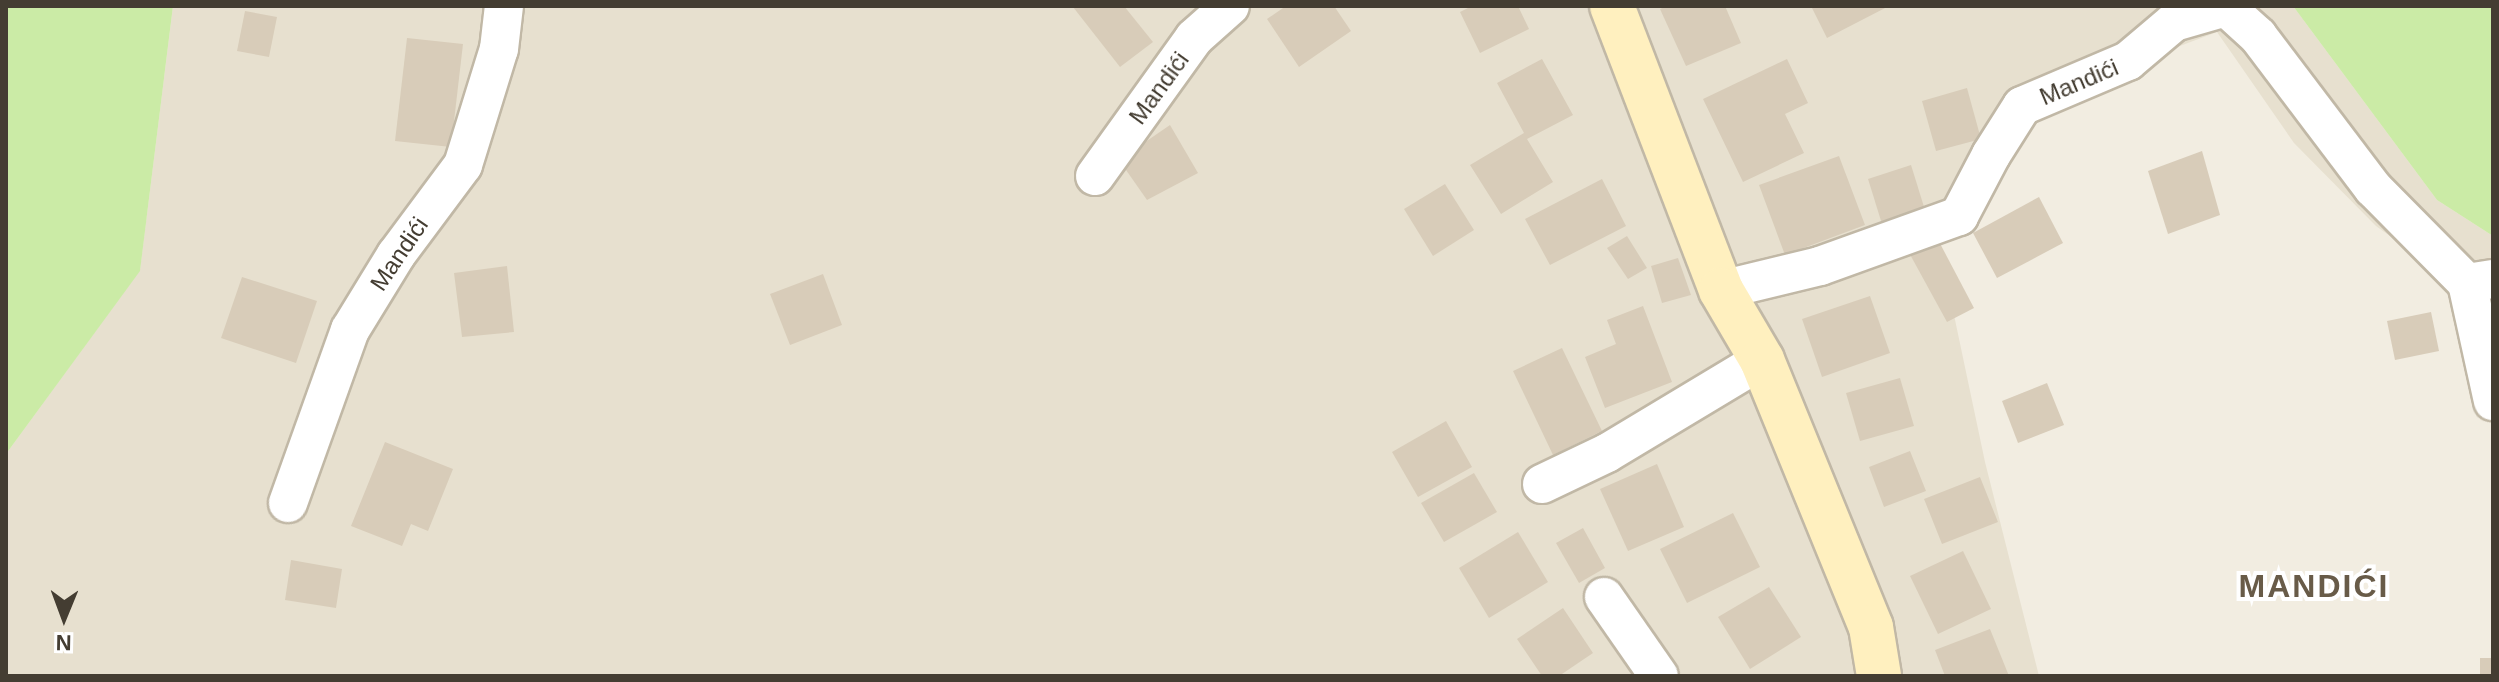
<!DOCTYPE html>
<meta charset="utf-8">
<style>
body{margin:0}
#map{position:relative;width:2499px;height:682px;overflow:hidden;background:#f2ede1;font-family:Arial,sans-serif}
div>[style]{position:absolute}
.residential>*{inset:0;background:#e7e0cf}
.green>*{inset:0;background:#cbeba6}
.building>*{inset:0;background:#d8ccb9}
.roads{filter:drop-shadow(2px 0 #c1b8a6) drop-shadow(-2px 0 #c1b8a6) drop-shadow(0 2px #c1b8a6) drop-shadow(0 -2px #c1b8a6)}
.street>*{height:38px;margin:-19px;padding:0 19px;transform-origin:19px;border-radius:19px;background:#fff}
.secondary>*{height:44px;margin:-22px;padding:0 22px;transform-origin:22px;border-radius:22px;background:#fff0bf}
span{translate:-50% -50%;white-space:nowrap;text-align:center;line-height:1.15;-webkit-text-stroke:8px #fff;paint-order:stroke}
.street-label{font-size:24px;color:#443d32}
.district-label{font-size:32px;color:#685b48;font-weight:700;letter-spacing:2px}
.frame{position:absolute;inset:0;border:8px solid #443d32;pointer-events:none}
.north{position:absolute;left:24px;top:578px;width:80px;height:80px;-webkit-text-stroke:6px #fff;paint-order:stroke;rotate:181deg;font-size:22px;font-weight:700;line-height:32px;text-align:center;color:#443d32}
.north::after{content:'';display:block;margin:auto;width:28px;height:36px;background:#443d32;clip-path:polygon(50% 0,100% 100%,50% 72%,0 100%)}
</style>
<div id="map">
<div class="residential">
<i style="clip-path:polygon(173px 6px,2293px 6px,2437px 200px,2493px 236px,2493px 284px,2419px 257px,2376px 226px,2294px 143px,2217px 32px,2021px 106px,1935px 225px,1985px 462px,2039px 676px,6px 676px,6px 454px,140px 270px)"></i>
</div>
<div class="green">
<i style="clip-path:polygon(6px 6px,173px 6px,140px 271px,6px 454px)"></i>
<i style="clip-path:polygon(2293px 6px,2493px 6px,2493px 236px,2437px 200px)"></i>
</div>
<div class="building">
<i style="clip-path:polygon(1124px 6px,1153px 42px,1120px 67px,1073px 7px)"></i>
<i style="clip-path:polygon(1286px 6px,1334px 6px,1351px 31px,1299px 67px,1267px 19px)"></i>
<i style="clip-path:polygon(1472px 6px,1518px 6px,1529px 29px,1480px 53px,1460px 12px)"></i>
<i style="clip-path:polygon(1667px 6px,1725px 6px,1741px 43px,1686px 66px,1660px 9px)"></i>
<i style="clip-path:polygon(1811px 6px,1889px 6px,1827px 38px)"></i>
<i style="clip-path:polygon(245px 11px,277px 17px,269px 57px,237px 51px)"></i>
<i style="clip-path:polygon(407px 38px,463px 44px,451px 147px,395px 141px)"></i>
<i style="clip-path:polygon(1542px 59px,1573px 115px,1527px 139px,1553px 182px,1501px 214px,1470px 165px,1524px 133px,1497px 83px)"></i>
<i style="clip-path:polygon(1787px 59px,1808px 103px,1785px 114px,1804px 153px,1743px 182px,1703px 99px)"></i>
<i style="clip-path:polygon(1967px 88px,1981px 139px,1936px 151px,1922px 101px)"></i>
<i style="clip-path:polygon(1170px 125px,1198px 173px,1147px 200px,1119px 160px)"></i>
<i style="clip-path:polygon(2202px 151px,2220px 215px,2168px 234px,2148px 171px)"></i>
<i style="clip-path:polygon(1839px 156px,1865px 225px,1785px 255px,1759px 185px)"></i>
<i style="clip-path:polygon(1911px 165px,1925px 210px,1882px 224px,1868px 179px)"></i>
<i style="clip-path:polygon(1602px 179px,1626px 226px,1550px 265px,1525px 219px)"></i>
<i style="clip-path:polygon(1445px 184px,1474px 230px,1433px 256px,1404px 209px)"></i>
<i style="clip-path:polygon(2039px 197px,2063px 243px,1997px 278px,1973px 233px)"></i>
<i style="clip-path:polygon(1935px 234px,1974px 308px,1947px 322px,1907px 249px)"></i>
<i style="clip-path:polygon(1627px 236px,1647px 268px,1628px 279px,1607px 248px)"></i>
<i style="clip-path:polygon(1678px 258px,1691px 295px,1662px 303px,1651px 266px)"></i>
<i style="clip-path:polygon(507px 266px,514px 332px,462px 337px,454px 273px)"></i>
<i style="clip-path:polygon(823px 274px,842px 325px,790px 345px,770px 294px)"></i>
<i style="clip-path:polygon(242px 277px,317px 301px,296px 363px,221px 338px)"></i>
<i style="clip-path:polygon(1870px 296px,1890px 353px,1822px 377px,1802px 319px)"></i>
<i style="clip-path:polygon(1643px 306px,1672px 382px,1605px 408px,1585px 357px,1616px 344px,1607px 320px)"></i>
<i style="clip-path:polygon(2431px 312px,2439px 351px,2395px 360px,2387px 321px)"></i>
<i style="clip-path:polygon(1562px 348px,1602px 431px,1553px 455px,1513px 371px)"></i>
<i style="clip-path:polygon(1900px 378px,1914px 426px,1860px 441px,1846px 393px)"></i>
<i style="clip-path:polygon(2047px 383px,2064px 425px,2018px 443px,2002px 401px)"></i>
<i style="clip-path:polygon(1446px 421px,1472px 467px,1418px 497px,1392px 452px)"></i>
<i style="clip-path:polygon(385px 442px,453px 469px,428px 531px,411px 524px,402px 546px,351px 526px)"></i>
<i style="clip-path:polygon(1910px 451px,1926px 491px,1884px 507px,1869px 467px)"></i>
<i style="clip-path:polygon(1657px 464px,1684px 527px,1628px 551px,1600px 489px)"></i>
<i style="clip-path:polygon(1474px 473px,1497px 512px,1444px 542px,1421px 503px)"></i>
<i style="clip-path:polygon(1980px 477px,1998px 522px,1942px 544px,1924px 499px)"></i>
<i style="clip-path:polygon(1733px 513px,1760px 567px,1687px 603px,1660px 549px)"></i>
<i style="clip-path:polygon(1583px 528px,1605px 568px,1579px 583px,1556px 543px)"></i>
<i style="clip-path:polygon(1518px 532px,1548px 582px,1489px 618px,1459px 568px)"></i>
<i style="clip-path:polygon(1963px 551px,1991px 609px,1938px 634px,1910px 576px)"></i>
<i style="clip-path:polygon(291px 560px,342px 569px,336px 608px,285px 600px)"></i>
<i style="clip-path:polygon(1769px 587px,1801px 637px,1750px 669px,1718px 617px)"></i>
<i style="clip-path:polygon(1563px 608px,1593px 653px,1559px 676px,1542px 676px,1517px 639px)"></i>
<i style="clip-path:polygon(1990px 629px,2009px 676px,1945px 676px,1935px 650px)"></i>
<i style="clip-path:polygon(2480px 658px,2493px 658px,2493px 676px,2480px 676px)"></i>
</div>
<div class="roads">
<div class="street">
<i style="left:1095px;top:176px;width:170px;rotate:-54.3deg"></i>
<i style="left:1194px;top:38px;width:48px;rotate:-41.6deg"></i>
<i style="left:2467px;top:283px;width:121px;rotate:77.6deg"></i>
<i style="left:1721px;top:290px;width:102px;rotate:-13.6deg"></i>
<i style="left:1820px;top:266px;width:148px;rotate:-19.8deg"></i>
<i style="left:1959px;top:216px;width:69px;rotate:-62.3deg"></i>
<i style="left:1991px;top:155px;width:58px;rotate:-57.7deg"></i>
<i style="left:2022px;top:106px;width:115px;rotate:-23deg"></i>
<i style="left:2128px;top:61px;width:60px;rotate:-40.3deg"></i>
<i style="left:2174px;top:22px;width:54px;rotate:-16.1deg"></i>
<i style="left:2226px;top:7px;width:43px;rotate:42.2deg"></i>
<i style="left:2258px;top:36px;width:191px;rotate:52.9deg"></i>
<i style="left:2373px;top:188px;width:134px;rotate:45.3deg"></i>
<i style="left:2467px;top:283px;width:26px;rotate:-9deg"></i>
<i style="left:1542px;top:484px;width:72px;rotate:-25.5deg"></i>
<i style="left:1607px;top:453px;width:181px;rotate:-31deg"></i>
<i style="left:288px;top:503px;width:184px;rotate:-70.3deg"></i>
<i style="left:350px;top:330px;width:88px;rotate:-58.5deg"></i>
<i style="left:396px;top:255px;width:112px;rotate:-53.3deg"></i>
<i style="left:463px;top:165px;width:121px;rotate:-72.8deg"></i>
<i style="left:499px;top:49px;width:43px;rotate:-83.4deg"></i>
<i style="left:1604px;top:597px;width:96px;rotate:55.2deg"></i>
</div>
<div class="secondary">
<i style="left:1612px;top:6px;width:304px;rotate:69deg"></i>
<i style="left:1721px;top:290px;width:81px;rotate:59.6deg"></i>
<i style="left:1762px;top:360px;width:288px;rotate:67.8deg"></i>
<i style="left:1871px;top:627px;width:50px;rotate:80.7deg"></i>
</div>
</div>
<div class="street-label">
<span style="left:2079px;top:82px;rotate:-23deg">Mandići</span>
<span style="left:1159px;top:88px;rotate:-54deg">Mandići</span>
<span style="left:399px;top:254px;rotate:-56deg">Mandići</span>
</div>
<div class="district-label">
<span style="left:2314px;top:586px">MANDIĆI</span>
</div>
<div class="frame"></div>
<div class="north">N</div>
</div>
